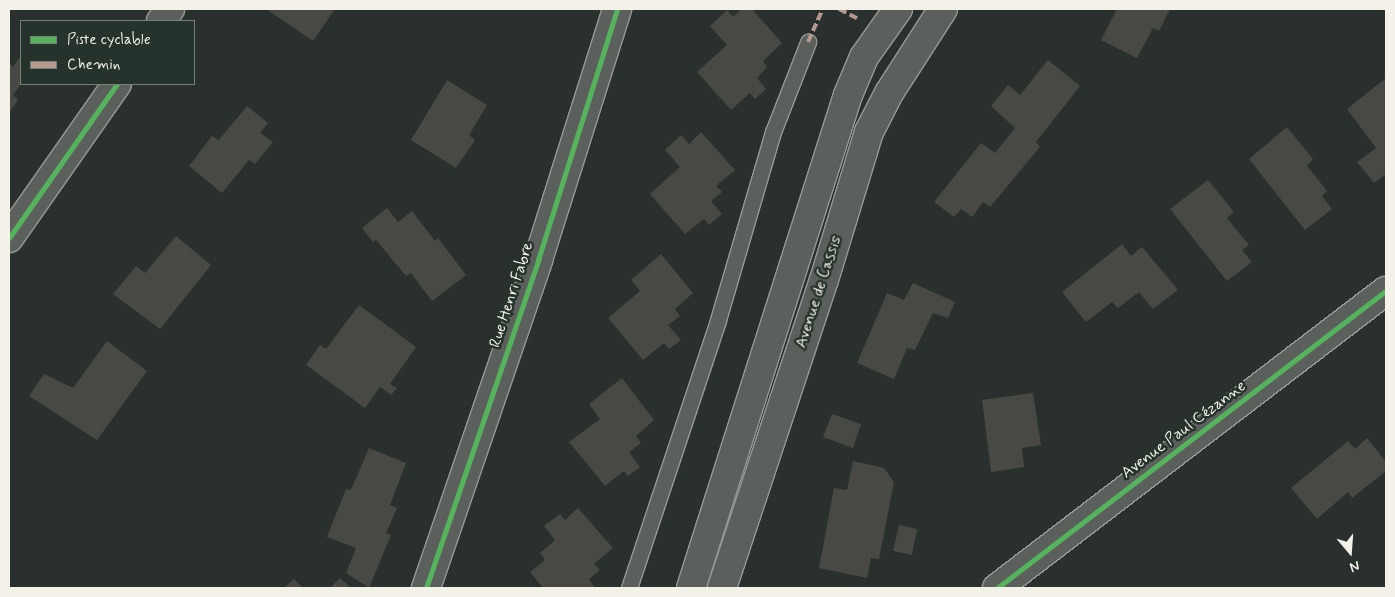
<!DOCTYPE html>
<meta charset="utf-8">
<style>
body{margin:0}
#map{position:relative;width:1395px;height:597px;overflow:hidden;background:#29302d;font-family:Mynerve,sans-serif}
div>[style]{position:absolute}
.building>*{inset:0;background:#484945}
.roads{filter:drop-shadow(1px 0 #969996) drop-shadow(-1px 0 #969996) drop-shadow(0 1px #969996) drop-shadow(0 -1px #969996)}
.service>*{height:15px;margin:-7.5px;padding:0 7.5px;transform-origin:7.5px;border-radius:7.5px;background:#5c605c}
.minor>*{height:28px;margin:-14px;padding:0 14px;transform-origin:14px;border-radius:14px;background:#5c605c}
.secondary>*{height:28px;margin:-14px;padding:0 14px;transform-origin:14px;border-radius:14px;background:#5c605c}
.quiet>*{height:4px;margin-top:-2px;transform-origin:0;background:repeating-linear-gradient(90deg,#b69a8f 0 8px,transparent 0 12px)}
.cycleway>*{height:5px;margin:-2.5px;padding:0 2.5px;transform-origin:2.5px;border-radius:2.5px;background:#56b35d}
span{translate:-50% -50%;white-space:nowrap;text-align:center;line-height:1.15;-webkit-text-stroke:5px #26332d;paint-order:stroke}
.street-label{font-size:16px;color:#f4f1e8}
.frame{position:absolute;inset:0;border:10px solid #f4f1e8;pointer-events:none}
.legend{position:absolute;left:20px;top:20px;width:175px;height:65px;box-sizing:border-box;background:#26332d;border:1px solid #787f78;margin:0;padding:6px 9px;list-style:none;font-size:15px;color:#f4f1e8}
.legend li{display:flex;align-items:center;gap:10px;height:25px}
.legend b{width:25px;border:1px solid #787f78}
.north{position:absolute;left:1325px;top:527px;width:50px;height:50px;-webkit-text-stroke:4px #26332d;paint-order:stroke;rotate:162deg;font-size:14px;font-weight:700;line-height:20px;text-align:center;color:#f4f1e8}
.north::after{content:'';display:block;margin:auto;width:18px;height:22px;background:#f4f1e8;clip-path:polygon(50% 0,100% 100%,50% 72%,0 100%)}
</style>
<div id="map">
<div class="building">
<i style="clip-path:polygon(271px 9px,335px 9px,313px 41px,269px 11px)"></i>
<i style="clip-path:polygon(742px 9px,752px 9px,782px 43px,763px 61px,767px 67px,757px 78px,766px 89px,755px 99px,750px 93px,731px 110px,697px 72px,727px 45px,710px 26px,727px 10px,733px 17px)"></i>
<i style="clip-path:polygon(1117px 9px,1170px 9px,1159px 31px,1153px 28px,1137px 58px,1101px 40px)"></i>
<i style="clip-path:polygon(21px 55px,21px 84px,13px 95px,18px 100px,9px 113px,9px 63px,13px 67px)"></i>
<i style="clip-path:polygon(1048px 60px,1080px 86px,1036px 142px,1040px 147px,990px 207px,983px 202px,972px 217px,961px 209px,954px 217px,934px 202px,981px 143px,995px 153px,1015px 128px,991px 106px,1008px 85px,1020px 95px)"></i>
<i style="clip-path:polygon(1386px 78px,1386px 174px,1374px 183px,1357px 162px,1376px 148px,1347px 109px)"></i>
<i style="clip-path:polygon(447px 80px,487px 105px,469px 135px,475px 140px,456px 168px,411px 140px)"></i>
<i style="clip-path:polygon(247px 106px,268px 123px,260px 133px,273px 142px,255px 164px,249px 160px,222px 193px,189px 166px,212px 136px,219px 140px)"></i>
<i style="clip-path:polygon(1287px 127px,1313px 159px,1307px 166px,1327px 191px,1322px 196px,1332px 209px,1305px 230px,1249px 159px)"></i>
<i style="clip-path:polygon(701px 132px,735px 170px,716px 186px,722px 192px,711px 201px,722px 214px,709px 225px,704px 219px,685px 234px,650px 194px,680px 167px,665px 150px,681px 135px,689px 144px)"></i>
<i style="clip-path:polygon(1208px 180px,1234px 212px,1227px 218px,1249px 245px,1242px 250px,1252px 262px,1227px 281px,1170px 209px)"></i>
<i style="clip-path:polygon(387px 208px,398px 222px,412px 211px,435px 241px,438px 238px,466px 275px,432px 301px,411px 273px,406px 276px,376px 240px,373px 242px,362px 228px)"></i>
<i style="clip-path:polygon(176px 236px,211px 265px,160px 329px,113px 294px,136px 266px,145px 273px)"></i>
<i style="clip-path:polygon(1122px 244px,1131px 256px,1142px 247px,1178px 290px,1153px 309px,1139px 292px,1118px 308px,1112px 302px,1086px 322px,1062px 292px)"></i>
<i style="clip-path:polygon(661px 254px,693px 293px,675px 309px,680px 316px,668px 325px,681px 340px,669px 349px,664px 343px,643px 360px,608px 318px,640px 291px,631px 280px)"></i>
<i style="clip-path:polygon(913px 283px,955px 302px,948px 318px,933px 313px,915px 350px,907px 348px,894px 379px,857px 363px,887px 293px,904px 300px)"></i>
<i style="clip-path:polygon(359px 305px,416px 347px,390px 384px,397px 388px,391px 395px,380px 387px,365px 408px,306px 365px,320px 345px,326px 349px)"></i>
<i style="clip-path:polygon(107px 341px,147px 371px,97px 440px,29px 396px,44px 374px,73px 388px)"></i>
<i style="clip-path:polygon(622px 378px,654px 420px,636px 436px,641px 443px,629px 452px,640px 467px,628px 476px,624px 471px,605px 486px,569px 442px,600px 419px,589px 404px)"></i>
<i style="clip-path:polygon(1033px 393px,1041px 445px,1022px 448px,1024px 467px,991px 472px,982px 400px)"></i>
<i style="clip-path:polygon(832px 414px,861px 424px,853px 448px,823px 437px)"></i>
<i style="clip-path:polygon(1367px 438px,1386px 462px,1386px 471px,1352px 498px,1348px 492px,1317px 519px,1291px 488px,1348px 441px,1355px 449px)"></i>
<i style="clip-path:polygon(369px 448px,406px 463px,390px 505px,397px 508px,386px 533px,391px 535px,369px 588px,346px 573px,356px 548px,327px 537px,346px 489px,351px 490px)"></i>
<i style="clip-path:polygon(853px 461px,884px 468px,894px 482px,879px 559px,871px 558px,867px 578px,819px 568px,834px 488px,847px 490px)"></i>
<i style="clip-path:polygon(578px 508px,613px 548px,594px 564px,600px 570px,589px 579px,595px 588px,543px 588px,530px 572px,545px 560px,540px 553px,555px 540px,544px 526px,560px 514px,565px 520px)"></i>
<i style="clip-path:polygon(899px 525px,917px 529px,912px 555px,893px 551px)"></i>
<i style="clip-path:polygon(340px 578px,351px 588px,330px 588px)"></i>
<i style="clip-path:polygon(294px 579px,303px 588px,284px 588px)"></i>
</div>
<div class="roads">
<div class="service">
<i style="left:629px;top:588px;width:282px;rotate:-71.6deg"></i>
<i style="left:718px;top:320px;width:196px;rotate:-73.7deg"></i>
<i style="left:773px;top:132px;width:97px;rotate:-68.7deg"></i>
</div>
<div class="minor">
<i style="left:161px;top:21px;width:15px;rotate:-53deg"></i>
<i style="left:9px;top:238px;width:188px;rotate:-55deg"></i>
<i style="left:426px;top:588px;width:347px;rotate:-71.1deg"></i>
<i style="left:538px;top:260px;width:263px;rotate:-72.5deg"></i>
<i style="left:997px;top:588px;width:489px;rotate:-37.4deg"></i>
</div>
<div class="secondary">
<i style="left:691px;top:588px;width:517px;rotate:-72.34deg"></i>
<i style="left:848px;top:95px;width:41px;rotate:-67.2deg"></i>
<i style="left:864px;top:57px;width:59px;rotate:-54.7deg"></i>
<i style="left:722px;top:588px;width:324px;rotate:-71.7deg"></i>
<i style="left:824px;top:280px;width:155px;rotate:-73.1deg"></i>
<i style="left:869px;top:132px;width:44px;rotate:-62.9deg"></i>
<i style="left:889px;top:93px;width:100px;rotate:-57.3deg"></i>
</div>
</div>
<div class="quiet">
<i style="left:839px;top:9px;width:22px;rotate:27deg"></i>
<i style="left:808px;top:42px;width:36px;rotate:-66deg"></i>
</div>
<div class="cycleway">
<i style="left:9px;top:238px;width:188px;rotate:-55deg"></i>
<i style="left:426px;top:588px;width:347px;rotate:-71.1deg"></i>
<i style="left:538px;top:260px;width:263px;rotate:-72.5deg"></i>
<i style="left:997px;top:588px;width:489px;rotate:-37.4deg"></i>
</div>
<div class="street-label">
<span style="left:819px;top:292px;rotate:-72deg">Avenue de Cassis</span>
<span style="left:512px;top:295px;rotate:-72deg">Rue Henri Fabre</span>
<span style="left:1184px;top:430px;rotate:-37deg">Avenue Paul Cézanne</span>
</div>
<div class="frame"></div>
<ul class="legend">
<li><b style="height:6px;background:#56b35d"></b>Piste cyclable</li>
<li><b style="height:6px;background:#b69a8f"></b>Chemin</li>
</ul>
<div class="north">N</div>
</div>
